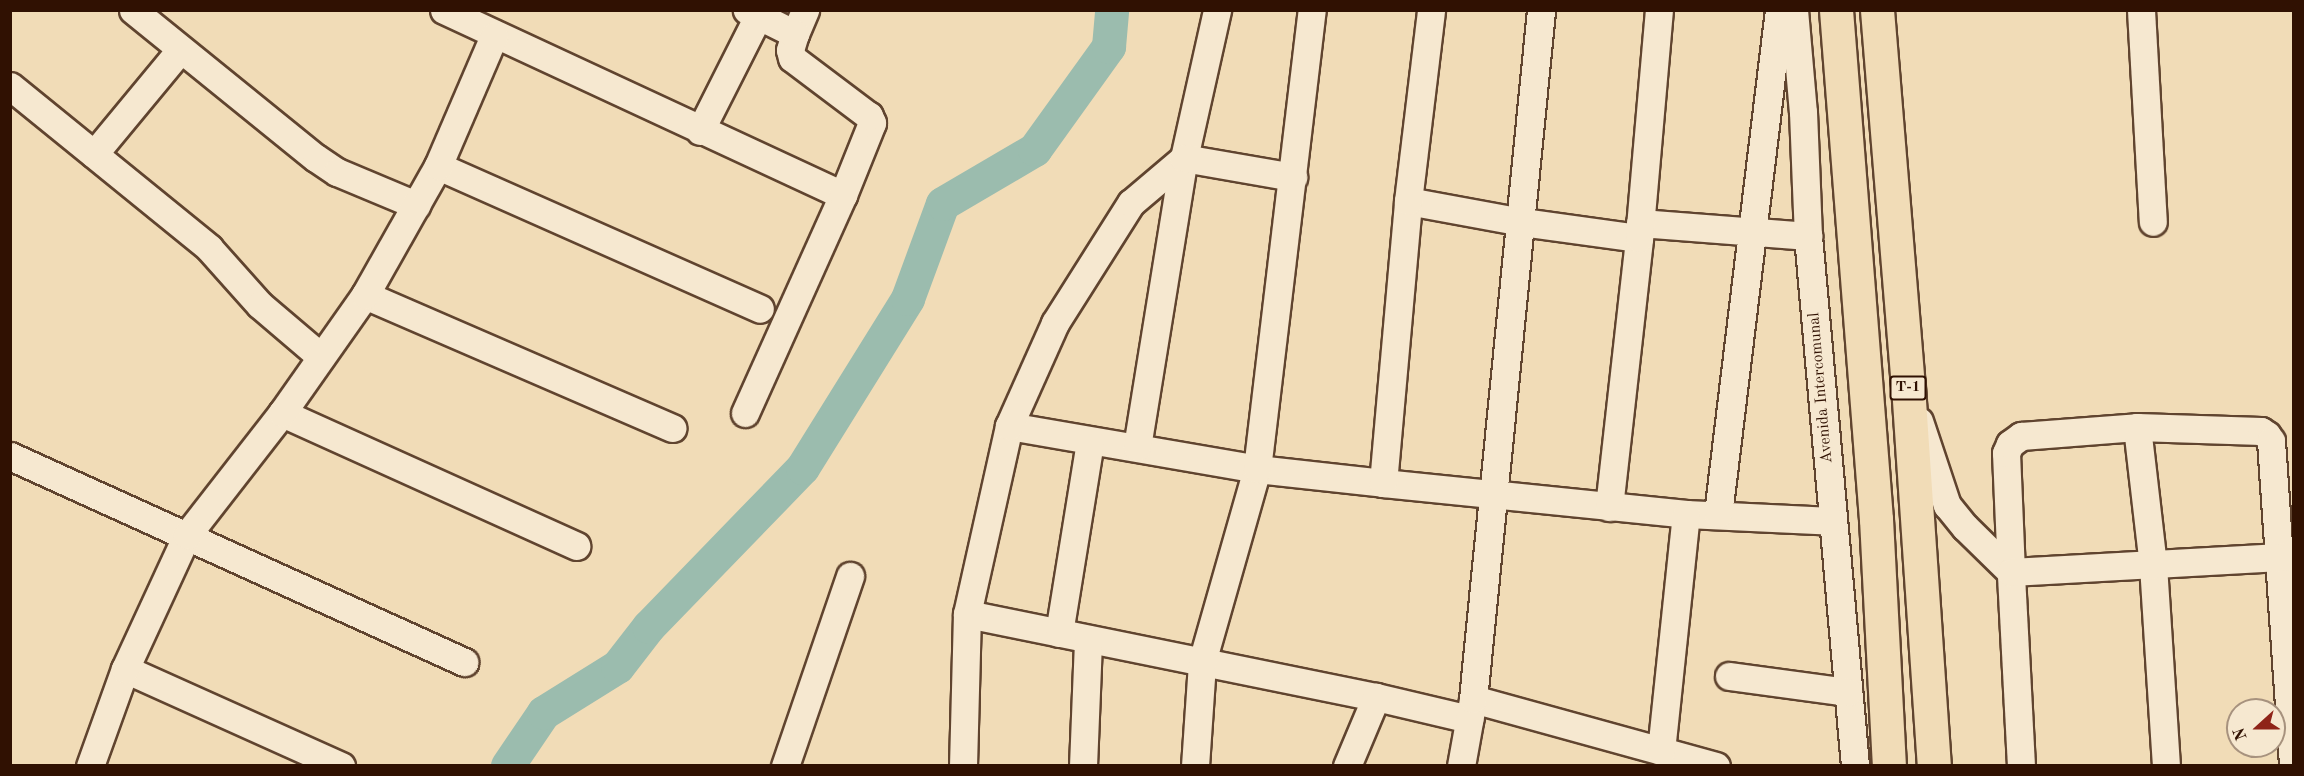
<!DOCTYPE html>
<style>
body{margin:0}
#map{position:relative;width:2304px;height:776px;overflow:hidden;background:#f1dcb7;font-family:"Old Standard TT",serif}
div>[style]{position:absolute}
.river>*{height:34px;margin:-17px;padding:0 17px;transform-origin:17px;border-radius:17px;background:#9bbcae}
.roads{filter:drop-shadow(2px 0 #60442f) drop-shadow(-2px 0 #60442f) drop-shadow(0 2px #60442f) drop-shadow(0 -2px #60442f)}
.minor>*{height:27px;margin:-13.5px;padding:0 13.5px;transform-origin:13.5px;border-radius:13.5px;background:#f6e8d0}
.major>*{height:33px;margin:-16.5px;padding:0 16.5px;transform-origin:16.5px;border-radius:16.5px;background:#f1dcb7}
span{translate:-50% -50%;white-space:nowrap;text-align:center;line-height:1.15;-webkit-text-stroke:4.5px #f6e8d0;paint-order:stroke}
.shield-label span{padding:2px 4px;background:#f6e8d0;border:2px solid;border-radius:4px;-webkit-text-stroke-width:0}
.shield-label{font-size:15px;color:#301102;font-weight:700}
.street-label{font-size:16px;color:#301102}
.frame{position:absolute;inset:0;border:12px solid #301102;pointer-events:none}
.north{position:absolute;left:2226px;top:698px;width:60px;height:60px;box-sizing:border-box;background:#f6e8d0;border:2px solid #a7927e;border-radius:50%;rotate:249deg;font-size:16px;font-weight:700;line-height:24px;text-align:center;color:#301102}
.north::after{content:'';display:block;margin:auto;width:21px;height:27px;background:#8f2418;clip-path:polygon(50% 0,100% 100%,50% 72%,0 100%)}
</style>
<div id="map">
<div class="river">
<i style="left:508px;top:766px;width:64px;rotate:-55.8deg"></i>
<i style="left:544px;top:713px;width:87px;rotate:-31.9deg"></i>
<i style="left:618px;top:667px;width:51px;rotate:-52.2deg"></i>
<i style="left:649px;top:627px;width:221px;rotate:-45.9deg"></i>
<i style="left:803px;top:468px;width:199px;rotate:-58.1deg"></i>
<i style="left:908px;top:299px;width:101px;rotate:-69.8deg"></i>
<i style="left:943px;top:204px;width:107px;rotate:-30.4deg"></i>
<i style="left:1035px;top:150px;width:127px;rotate:-54.3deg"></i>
<i style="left:1109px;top:47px;width:37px;rotate:-85deg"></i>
</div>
<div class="roads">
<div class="minor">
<i style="left:133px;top:10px;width:235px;rotate:39deg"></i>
<i style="left:316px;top:158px;width:25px;rotate:34deg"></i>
<i style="left:337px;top:172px;width:86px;rotate:22.7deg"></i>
<i style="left:444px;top:10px;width:440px;rotate:24.9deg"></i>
<i style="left:1794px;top:10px;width:102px;rotate:85deg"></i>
<i style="left:1803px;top:112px;width:124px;rotate:87.7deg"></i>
<i style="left:1808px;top:236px;width:532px;rotate:84.93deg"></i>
<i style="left:2141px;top:10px;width:212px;rotate:86.8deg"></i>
<i style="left:795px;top:34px;width:26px;rotate:-67deg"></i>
<i style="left:10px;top:86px;width:257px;rotate:39.1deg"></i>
<i style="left:209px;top:248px;width:76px;rotate:48.2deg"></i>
<i style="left:260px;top:305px;width:80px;rotate:40.4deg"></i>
<i style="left:700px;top:131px;width:129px;rotate:-63.2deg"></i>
<i style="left:94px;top:154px;width:135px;rotate:-50.4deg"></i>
<i style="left:438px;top:166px;width:352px;rotate:23.9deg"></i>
<i style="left:1408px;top:201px;width:116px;rotate:10.4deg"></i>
<i style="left:1522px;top:222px;width:118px;rotate:7.8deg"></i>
<i style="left:1640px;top:223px;width:169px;rotate:4.4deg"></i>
<i style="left:365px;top:295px;width:335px;rotate:23.4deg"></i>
<i style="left:282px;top:413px;width:323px;rotate:24.3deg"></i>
<i style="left:745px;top:413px;width:239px;rotate:-65.8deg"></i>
<i style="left:843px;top:195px;width:78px;rotate:-68.1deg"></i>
<i style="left:872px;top:123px;width:8px;rotate:-113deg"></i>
<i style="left:869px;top:116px;width:96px;rotate:-143deg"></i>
<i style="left:792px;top:58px;width:8px;rotate:-104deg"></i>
<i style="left:790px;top:50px;width:17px;rotate:-73deg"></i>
<i style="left:795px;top:34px;width:54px;rotate:-153.4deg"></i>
<i style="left:1919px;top:421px;width:89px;rotate:71.6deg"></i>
<i style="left:1947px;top:505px;width:28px;rotate:51deg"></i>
<i style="left:1965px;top:527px;width:64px;rotate:44.4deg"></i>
<i style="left:2011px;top:572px;width:119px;rotate:-92.4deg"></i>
<i style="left:2006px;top:453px;width:10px;rotate:-66deg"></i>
<i style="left:2010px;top:444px;width:14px;rotate:-36deg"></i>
<i style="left:2021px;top:436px;width:116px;rotate:-4.4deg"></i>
<i style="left:2137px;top:427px;width:124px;rotate:1.8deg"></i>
<i style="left:2261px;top:431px;width:7px;rotate:34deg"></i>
<i style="left:2267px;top:435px;width:7px;rotate:56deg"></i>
<i style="left:2271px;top:441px;width:326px;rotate:86.1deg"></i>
<i style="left:1009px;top:426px;width:252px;rotate:9.8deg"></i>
<i style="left:1257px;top:469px;width:127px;rotate:6.3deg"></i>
<i style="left:1383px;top:483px;width:305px;rotate:5.8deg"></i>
<i style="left:1686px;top:514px;width:146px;rotate:2.7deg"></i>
<i style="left:2137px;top:427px;width:139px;rotate:83.4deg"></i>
<i style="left:2153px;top:565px;width:201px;rotate:86.3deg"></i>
<i style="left:1137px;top:447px;width:293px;rotate:-80.8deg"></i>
<i style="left:1184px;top:158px;width:152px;rotate:-77.4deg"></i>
<i style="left:10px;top:456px;width:499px;rotate:24.4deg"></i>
<i style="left:1383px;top:483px;width:283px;rotate:-84.9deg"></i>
<i style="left:1408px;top:201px;width:192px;rotate:-83.1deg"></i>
<i style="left:1609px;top:507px;width:271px;rotate:-83.6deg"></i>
<i style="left:1639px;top:238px;width:229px;rotate:-85deg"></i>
<i style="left:1718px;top:514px;width:508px;rotate:-83.1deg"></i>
<i style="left:967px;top:614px;width:417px;rotate:11.5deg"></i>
<i style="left:1376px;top:697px;width:96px;rotate:13.3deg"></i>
<i style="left:1059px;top:633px;width:194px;rotate:-80.8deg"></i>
<i style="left:125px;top:669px;width:237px;rotate:24.2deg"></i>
<i style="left:1729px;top:676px;width:120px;rotate:7.7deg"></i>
<i style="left:1473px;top:699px;width:252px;rotate:15.4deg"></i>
<i style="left:1661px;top:751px;width:238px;rotate:-84deg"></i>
<i style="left:90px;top:766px;width:103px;rotate:-70.2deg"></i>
<i style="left:125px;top:669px;width:148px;rotate:-65.2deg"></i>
<i style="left:187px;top:535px;width:155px;rotate:-52.1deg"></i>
<i style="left:282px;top:413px;width:144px;rotate:-54.9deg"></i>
<i style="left:365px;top:295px;width:148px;rotate:-60.5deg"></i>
<i style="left:438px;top:166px;width:142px;rotate:-66.7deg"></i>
<i style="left:785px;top:766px;width:201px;rotate:-71.1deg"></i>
<i style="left:963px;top:766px;width:152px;rotate:-88.5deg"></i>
<i style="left:967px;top:614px;width:193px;rotate:-77.4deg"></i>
<i style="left:1009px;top:426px;width:113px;rotate:-65.9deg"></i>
<i style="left:1055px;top:323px;width:142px;rotate:-57.7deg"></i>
<i style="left:1131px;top:203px;width:70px;rotate:-40.3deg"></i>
<i style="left:1184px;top:158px;width:111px;rotate:9.9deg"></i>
<i style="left:1083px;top:766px;width:127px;rotate:-87.7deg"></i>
<i style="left:1195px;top:766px;width:104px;rotate:-86.1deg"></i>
<i style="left:1202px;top:662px;width:201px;rotate:-74.1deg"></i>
<i style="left:1257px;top:469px;width:462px;rotate:-83.2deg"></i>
<i style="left:1347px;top:766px;width:75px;rotate:-67.2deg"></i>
<i style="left:1461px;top:766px;width:68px;rotate:-79.8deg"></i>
<i style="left:1473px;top:699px;width:692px;rotate:-84.36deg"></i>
<i style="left:2021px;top:766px;width:194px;rotate:-93deg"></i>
<i style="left:2011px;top:572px;width:283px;rotate:-3.2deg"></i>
</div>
<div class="major">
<i style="left:1836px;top:10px;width:511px;rotate:85.51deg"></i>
<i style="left:1876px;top:519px;width:247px;rotate:87deg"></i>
<i style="left:1877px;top:10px;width:377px;rotate:85.3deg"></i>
<i style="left:1908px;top:386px;width:381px;rotate:86.1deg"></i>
</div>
</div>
<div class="shield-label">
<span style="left:1908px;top:388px">T-1</span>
</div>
<div class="street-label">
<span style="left:1821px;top:388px;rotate:-95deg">Avenida Intercomunal</span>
</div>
<div class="frame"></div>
<div class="north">N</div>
</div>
